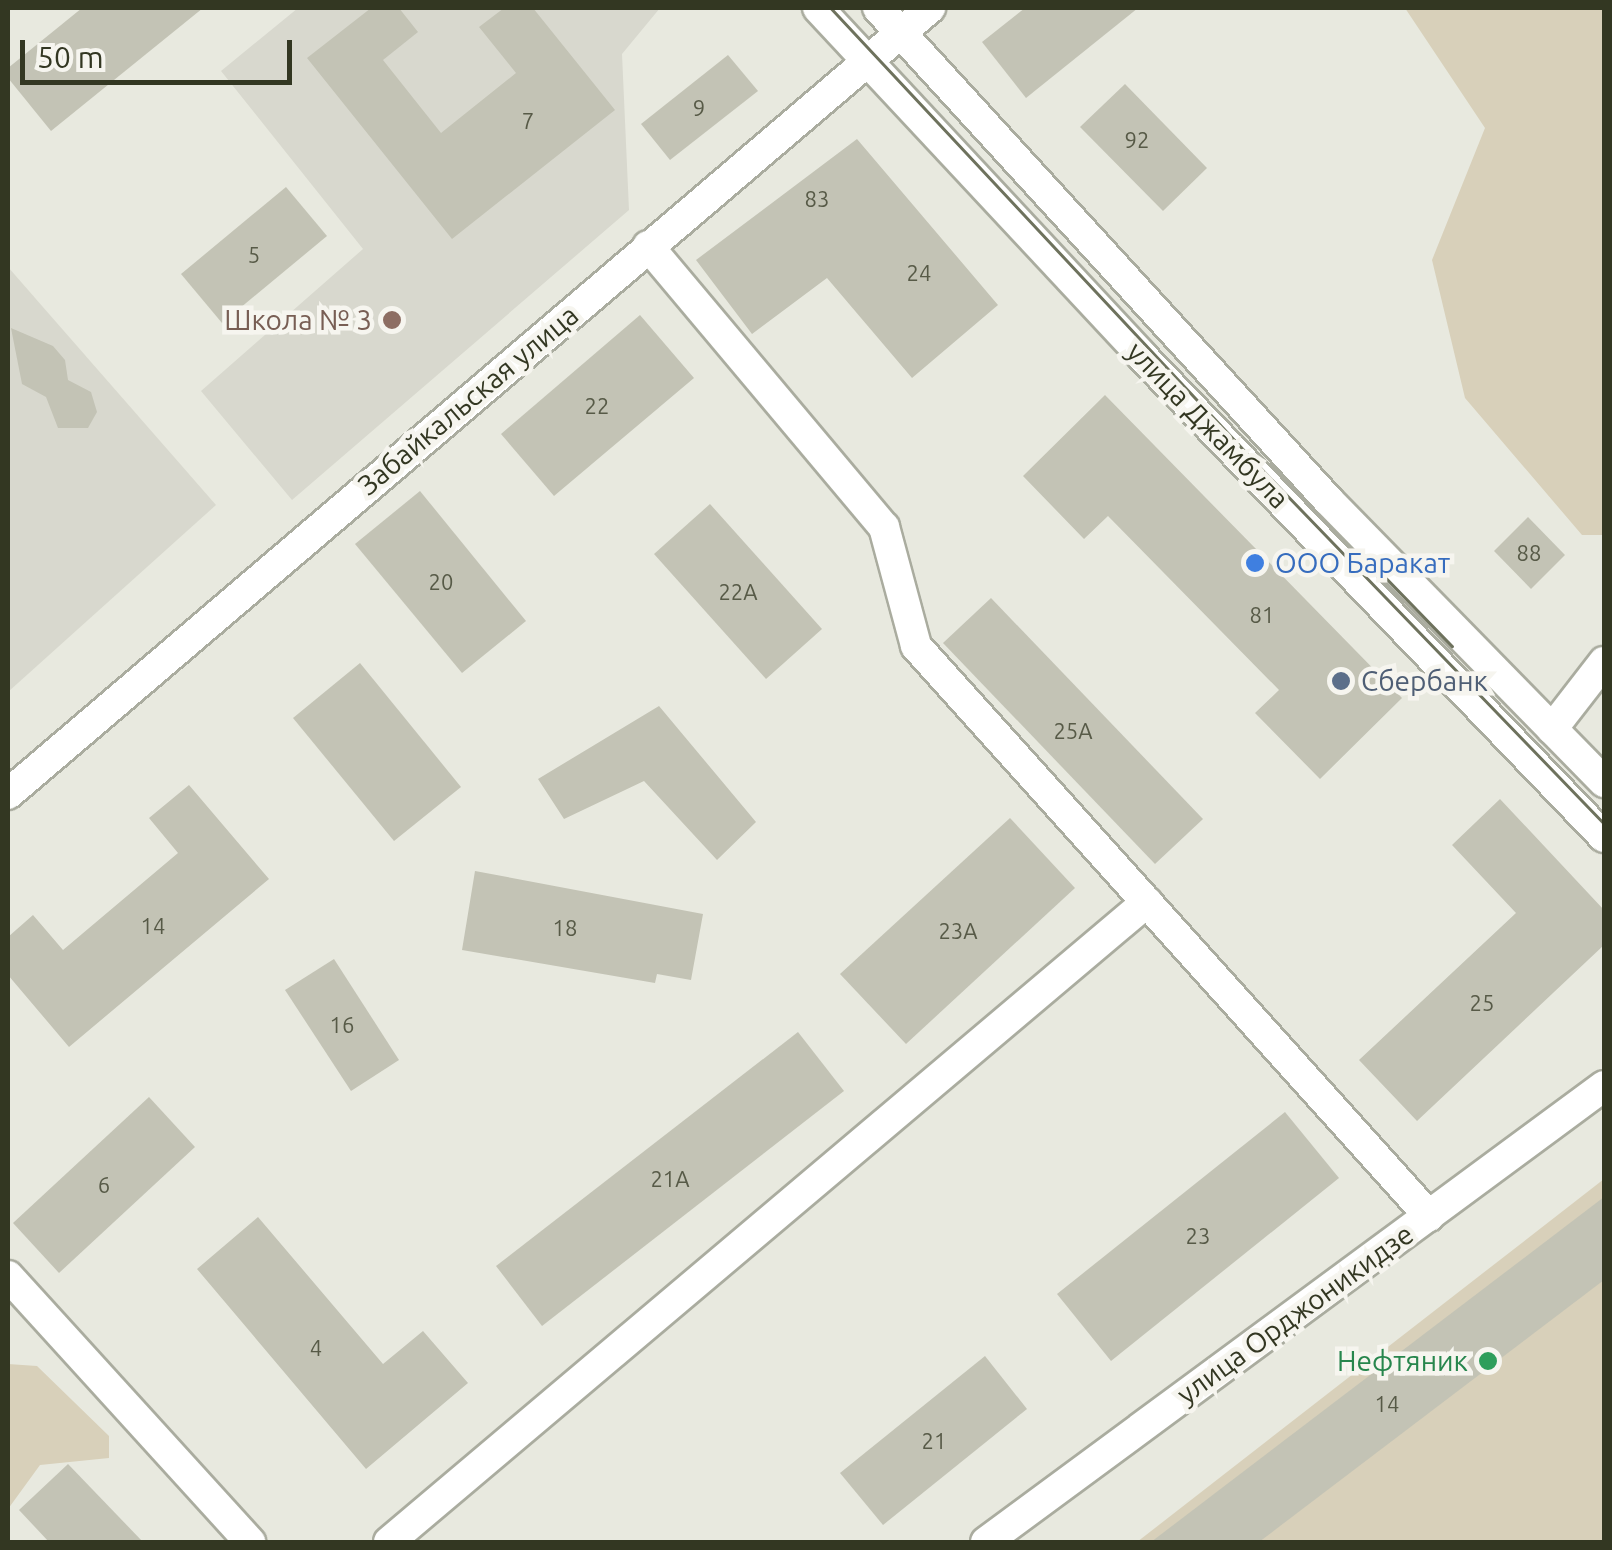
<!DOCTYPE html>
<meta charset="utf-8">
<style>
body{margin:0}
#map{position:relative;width:1612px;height:1550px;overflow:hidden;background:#e8e9df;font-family:Ubuntu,sans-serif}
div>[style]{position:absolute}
.built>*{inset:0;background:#d8d8ce}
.green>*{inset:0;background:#d8d0ba}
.building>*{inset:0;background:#c3c3b5}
.roads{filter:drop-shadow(2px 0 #aaac9f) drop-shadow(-2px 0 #aaac9f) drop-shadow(0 2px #aaac9f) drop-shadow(0 -2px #aaac9f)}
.minor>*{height:30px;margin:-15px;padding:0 15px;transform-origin:15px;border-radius:15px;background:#fff}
.tertiary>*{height:30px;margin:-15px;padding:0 15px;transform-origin:15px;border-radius:15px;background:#fff}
.tram>*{height:2.5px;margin:-1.25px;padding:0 1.25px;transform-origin:1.25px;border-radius:1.25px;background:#6e725d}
.dots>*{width:28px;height:28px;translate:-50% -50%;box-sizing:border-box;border:5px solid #f6f5ef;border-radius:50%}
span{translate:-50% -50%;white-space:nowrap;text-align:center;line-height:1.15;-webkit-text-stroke:9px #f6f5ef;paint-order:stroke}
.number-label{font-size:22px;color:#575a47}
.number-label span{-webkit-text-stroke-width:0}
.education-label{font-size:28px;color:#785e54}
.right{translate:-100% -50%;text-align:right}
.street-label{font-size:28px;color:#333722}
.shop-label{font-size:28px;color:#366cbe}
.left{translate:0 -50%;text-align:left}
.service-label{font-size:28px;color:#4e5e75}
.leisure-label{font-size:28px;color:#27864d}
.frame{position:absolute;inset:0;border:10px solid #333722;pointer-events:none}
.scale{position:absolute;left:20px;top:40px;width:272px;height:45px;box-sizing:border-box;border:5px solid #333722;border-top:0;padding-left:12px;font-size:30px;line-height:35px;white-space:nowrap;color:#333722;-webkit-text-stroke:8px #f6f5ef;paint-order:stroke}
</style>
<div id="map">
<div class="built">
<i style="clip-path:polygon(298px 8px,660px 8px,622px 54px,629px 210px,292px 500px,201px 391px,363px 249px,221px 71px)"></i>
<i style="clip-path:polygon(8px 267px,216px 505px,8px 692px)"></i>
</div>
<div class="green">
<i style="clip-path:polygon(1405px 8px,1604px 8px,1604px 535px,1582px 535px,1465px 398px,1432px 260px,1485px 128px)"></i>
<i style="clip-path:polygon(1604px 1179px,1604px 1542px,1137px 1542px)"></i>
<i style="clip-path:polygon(8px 1364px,37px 1366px,109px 1436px,109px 1458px,40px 1465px,8px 1509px)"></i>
</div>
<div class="building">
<i style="clip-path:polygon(82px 8px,203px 8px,51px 131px,8px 78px,8px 68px)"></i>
<i style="clip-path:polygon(371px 8px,399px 8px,418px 32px,383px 60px,441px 133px,516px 73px,479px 27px,504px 8px,533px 8px,615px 110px,452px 239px,307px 58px)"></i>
<i style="clip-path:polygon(1025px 8px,1138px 8px,1026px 98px,982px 42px)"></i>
<i style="clip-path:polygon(728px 55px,758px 91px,670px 160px,641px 124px)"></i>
<i style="clip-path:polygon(1125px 84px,1207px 168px,1163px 211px,1080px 127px)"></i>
<i style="clip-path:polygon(857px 139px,998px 305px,912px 378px,827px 278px,752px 334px,696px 260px)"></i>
<i style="clip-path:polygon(286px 187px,327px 236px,222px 323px,181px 274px)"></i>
<i style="clip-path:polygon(640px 315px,694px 378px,554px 496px,501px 434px)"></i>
<i style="clip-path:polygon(11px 328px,53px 346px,65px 360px,68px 380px,91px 392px,97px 412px,88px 428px,58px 428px,46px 397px,22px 384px)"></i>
<i style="clip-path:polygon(1105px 395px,1402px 698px,1320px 779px,1255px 713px,1279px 690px,1108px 516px,1084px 539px,1023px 476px)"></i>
<i style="clip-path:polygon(420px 491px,526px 621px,462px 673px,355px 544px)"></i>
<i style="clip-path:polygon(710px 504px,822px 629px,766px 679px,654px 554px)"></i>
<i style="clip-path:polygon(1528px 517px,1565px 555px,1531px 589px,1494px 551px)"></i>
<i style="clip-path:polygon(991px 598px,1203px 819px,1155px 864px,943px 643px)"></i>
<i style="clip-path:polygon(360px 663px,461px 787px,394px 841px,293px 718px)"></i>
<i style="clip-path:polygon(659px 706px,756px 822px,717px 860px,644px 781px,564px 819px,538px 779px)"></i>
<i style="clip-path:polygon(189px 785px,269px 879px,69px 1047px,8px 975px,8px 937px,33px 915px,63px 950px,178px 853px,149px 818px)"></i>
<i style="clip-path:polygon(1500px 799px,1604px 910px,1604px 945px,1417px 1121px,1359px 1060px,1516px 913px,1452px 845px)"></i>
<i style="clip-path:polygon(1010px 818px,1075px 888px,906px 1044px,840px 974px)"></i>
<i style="clip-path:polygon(475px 871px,703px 914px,691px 980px,657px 974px,655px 983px,462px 950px)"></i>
<i style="clip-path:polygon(334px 959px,399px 1060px,351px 1091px,285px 990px)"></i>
<i style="clip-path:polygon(798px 1032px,844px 1091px,542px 1326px,496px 1266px)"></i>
<i style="clip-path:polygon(149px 1097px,195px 1147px,59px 1273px,13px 1223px)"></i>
<i style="clip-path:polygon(1285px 1112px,1339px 1178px,1111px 1361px,1057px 1294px)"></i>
<i style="clip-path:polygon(1604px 1197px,1604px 1280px,1259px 1542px,1151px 1542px)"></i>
<i style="clip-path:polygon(258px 1217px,383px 1364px,423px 1331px,468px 1383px,366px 1469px,197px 1269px)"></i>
<i style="clip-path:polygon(985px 1356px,1027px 1409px,883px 1525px,840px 1473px)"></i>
<i style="clip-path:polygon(68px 1464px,143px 1542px,49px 1542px,19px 1510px)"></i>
</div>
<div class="roads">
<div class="minor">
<i style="left:648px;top:246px;width:367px;rotate:50deg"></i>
<i style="left:884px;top:527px;width:123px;rotate:74.9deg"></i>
<i style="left:916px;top:646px;width:767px;rotate:48.01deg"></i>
<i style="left:1552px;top:729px;width:85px;rotate:-52.2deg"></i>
<i style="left:8px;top:794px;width:1212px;rotate:-40.45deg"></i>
<i style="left:8px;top:1276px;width:360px;rotate:47.7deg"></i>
<i style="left:389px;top:1542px;width:992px;rotate:-40.18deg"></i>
</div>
<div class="tertiary">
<i style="left:818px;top:8px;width:475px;rotate:47deg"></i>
<i style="left:1142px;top:356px;width:667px;rotate:46.15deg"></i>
<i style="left:878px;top:8px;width:667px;rotate:47.55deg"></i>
<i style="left:1328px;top:500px;width:395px;rotate:45.6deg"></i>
<i style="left:986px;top:1542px;width:768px;rotate:-36.42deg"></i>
</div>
</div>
<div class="tram">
<i style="left:831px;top:8px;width:624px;rotate:46.95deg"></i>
<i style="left:1257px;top:464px;width:499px;rotate:46deg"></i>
<i style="left:1361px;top:552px;width:131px;rotate:45.9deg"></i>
</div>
<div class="dots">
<i style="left:392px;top:320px;background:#8d6e63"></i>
<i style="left:1255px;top:563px;background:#3f7fe0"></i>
<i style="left:1341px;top:681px;background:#5c6f8a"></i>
<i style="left:1488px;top:1361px;background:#2e9e5b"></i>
</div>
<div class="number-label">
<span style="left:699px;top:108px">9</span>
<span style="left:528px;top:121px">7</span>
<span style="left:1137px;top:140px">92</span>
<span style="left:817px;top:199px">83</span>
<span style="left:254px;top:255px">5</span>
<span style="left:919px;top:273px">24</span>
<span style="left:597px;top:406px">22</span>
<span style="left:1529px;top:553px">88</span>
<span style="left:441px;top:582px">20</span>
<span style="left:738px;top:592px">22А</span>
<span style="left:1262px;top:615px">81</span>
<span style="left:1073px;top:731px">25А</span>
<span style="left:153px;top:926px">14</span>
<span style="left:565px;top:928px">18</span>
<span style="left:958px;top:931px">23А</span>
<span style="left:1482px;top:1003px">25</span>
<span style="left:342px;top:1025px">16</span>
<span style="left:670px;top:1179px">21А</span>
<span style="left:104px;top:1185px">6</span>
<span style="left:1198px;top:1236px">23</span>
<span style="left:316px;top:1348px">4</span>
<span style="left:1387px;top:1404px">14</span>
<span style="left:934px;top:1441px">21</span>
</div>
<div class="education-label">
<span class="right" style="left:372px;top:320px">Школа № 3</span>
</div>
<div class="street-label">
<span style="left:468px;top:400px;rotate:-40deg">Забайкальская улица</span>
<span style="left:1208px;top:425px;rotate:46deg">улица Джамбула</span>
<span style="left:1295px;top:1314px;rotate:-36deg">улица Орджоникидзе</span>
</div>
<div class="shop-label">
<span class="left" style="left:1275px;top:563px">ООО Баракат</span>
</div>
<div class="service-label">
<span class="left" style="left:1361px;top:681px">Сбербанк</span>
</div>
<div class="leisure-label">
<span class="right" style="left:1468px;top:1361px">Нефтяник</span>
</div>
<div class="frame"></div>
<div class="scale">50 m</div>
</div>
